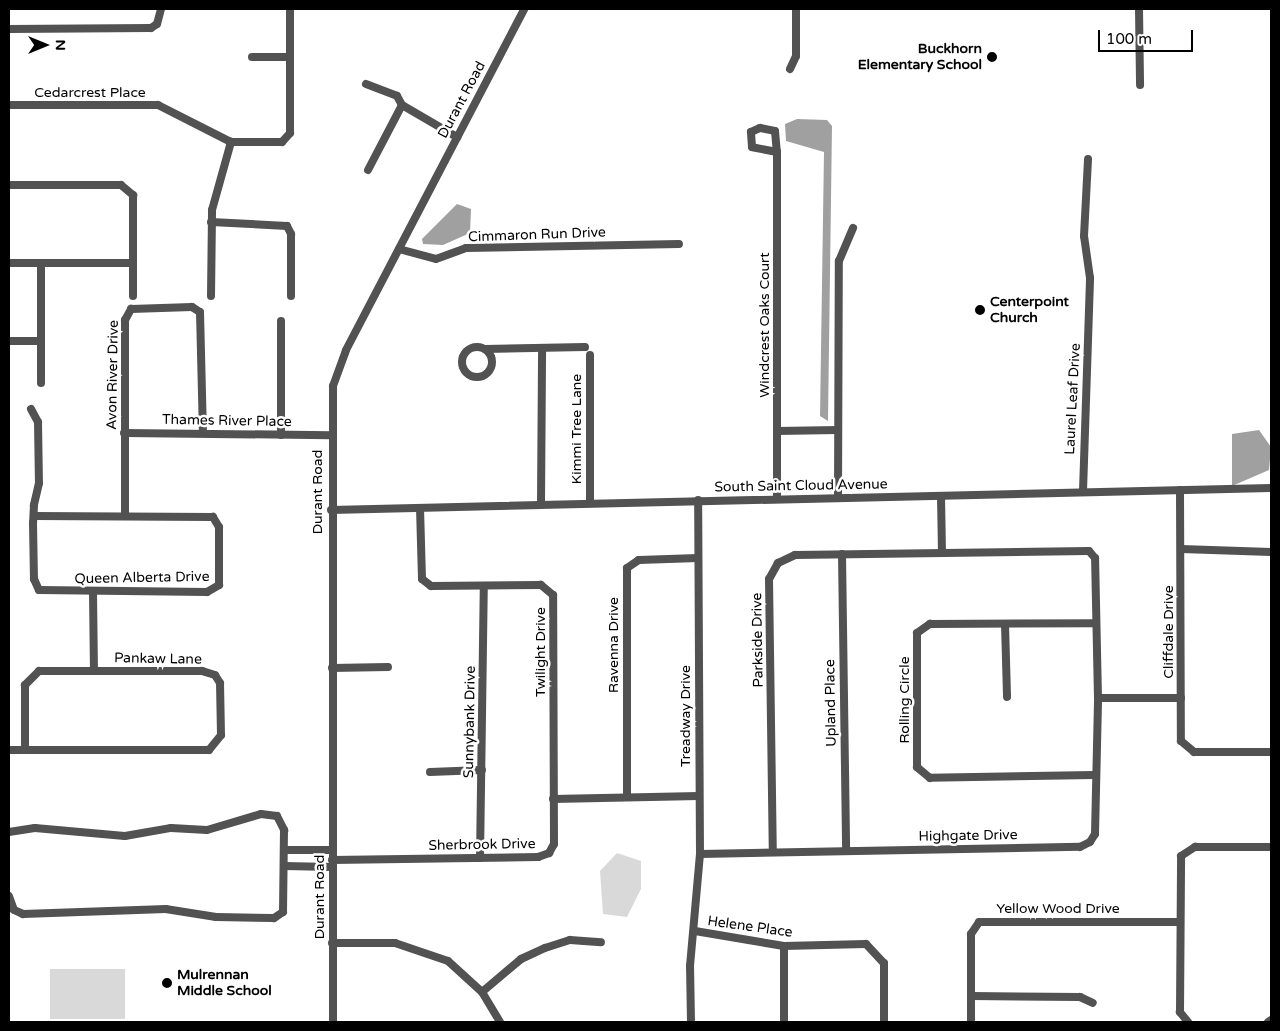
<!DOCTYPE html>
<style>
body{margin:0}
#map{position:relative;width:1280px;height:1031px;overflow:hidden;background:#fff;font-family:"Varela Round",sans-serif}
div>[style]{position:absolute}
.green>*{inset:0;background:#d9d9d9}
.water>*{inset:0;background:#a0a0a0}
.minor>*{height:8px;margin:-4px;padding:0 4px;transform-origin:4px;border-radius:4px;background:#525252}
.minor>.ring{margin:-4px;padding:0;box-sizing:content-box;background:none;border:8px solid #525252;border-radius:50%}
.dots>*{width:14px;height:14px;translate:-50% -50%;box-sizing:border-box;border:2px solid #fff;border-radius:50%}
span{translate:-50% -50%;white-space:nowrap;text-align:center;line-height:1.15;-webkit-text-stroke:5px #fff;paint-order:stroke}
.poi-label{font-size:14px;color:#000;font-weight:700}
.right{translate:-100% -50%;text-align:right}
.left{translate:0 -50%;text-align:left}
.street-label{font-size:14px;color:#000}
.frame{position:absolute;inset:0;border:10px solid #000;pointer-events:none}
.north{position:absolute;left:20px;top:20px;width:50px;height:50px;-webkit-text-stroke:4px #fff;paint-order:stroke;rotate:90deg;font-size:14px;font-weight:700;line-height:20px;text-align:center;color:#000}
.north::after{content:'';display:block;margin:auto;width:18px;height:22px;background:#000;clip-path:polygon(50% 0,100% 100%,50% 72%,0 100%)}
.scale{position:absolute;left:1098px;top:30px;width:95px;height:22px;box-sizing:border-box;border:2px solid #000;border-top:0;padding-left:6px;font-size:15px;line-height:18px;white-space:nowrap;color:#000;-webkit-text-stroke:4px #fff;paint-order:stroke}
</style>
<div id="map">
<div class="green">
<i style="clip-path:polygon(617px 853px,641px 861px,641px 889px,627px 917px,603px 914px,600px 871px)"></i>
<i style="clip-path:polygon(50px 969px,125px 969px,125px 1019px,50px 1019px)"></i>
</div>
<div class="water">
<i style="clip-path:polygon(797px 119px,827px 120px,832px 126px,828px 421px,820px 416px,824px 152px,786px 141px,785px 124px)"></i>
<i style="clip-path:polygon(457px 204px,471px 209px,470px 233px,443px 245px,423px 244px,422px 239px)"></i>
<i style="clip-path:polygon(1259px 430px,1271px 447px,1269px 470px,1232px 486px,1232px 434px)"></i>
</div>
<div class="minor">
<i style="left:1139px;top:9px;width:76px;rotate:89.2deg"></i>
<i style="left:9px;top:29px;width:142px;rotate:-0.4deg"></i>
<i style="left:151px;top:28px;width:7px;rotate:-34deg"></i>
<i style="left:157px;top:24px;width:16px;rotate:-75deg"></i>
<i style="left:252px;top:57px;width:38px"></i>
<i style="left:790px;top:69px;width:14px;rotate:-65deg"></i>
<i style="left:796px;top:56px;width:47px;rotate:-90deg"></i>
<i style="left:366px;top:84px;width:33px;rotate:21deg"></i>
<i style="left:397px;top:96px;width:10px;rotate:61deg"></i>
<i style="left:402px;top:105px;width:64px;rotate:30.2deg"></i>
<i style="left:9px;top:105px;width:149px"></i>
<i style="left:158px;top:105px;width:82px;rotate:26.9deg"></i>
<i style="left:231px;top:142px;width:51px"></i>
<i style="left:282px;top:142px;width:12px;rotate:-48deg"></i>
<i style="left:290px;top:133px;width:124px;rotate:-90deg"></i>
<i style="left:368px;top:170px;width:73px;rotate:-62.4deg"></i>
<i style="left:9px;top:185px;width:112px"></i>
<i style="left:121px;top:185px;width:16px;rotate:40deg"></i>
<i style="left:133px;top:195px;width:101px;rotate:90deg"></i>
<i style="left:211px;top:222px;width:76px;rotate:3deg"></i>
<i style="left:287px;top:226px;width:9px;rotate:63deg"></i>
<i style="left:291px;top:234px;width:62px;rotate:90deg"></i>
<i style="left:399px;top:249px;width:38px;rotate:15deg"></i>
<i style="left:436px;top:259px;width:32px;rotate:-20deg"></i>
<i style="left:466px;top:248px;width:213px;rotate:-1.1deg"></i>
<i style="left:9px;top:263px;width:124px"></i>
<i style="left:211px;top:296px;width:86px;rotate:-89.3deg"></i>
<i style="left:212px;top:210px;width:71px;rotate:-74.4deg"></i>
<i style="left:281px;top:321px;width:114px;rotate:90deg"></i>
<i style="left:9px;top:341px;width:31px"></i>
<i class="ring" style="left:462px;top:347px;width:22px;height:22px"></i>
<i style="left:485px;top:349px;width:100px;rotate:-1.1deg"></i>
<i style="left:590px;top:355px;width:148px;rotate:90deg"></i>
<i style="left:41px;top:383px;width:120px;rotate:-90deg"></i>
<i style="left:31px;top:409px;width:15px;rotate:62deg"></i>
<i style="left:38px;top:422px;width:61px;rotate:89.1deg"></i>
<i style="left:39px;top:483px;width:23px;rotate:103deg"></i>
<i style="left:34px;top:505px;width:18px;rotate:93deg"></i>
<i style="left:33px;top:523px;width:56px;rotate:89deg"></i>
<i style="left:34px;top:579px;width:12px;rotate:66deg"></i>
<i style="left:39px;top:590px;width:168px;rotate:0.7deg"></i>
<i style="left:207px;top:592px;width:14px;rotate:-30deg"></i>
<i style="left:219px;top:585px;width:58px;rotate:-90deg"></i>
<i style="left:219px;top:527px;width:12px;rotate:-121deg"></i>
<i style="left:213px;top:517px;width:179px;rotate:-179.7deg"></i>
<i style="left:777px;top:431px;width:61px;rotate:-0.9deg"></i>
<i style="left:124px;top:433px;width:206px;rotate:0.6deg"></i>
<i style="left:1180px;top:490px;width:251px;rotate:89.8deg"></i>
<i style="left:1181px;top:741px;width:17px;rotate:40deg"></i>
<i style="left:1194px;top:752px;width:77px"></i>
<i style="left:1083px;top:491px;width:213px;rotate:-88.1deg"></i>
<i style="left:1090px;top:278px;width:42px;rotate:-98.1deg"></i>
<i style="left:1084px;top:236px;width:77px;rotate:-87deg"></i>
<i style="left:941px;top:496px;width:55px;rotate:89deg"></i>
<i style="left:838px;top:498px;width:237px;rotate:-89.8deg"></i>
<i style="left:839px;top:261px;width:36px;rotate:-67deg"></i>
<i style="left:777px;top:499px;width:347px;rotate:-90deg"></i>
<i style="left:777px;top:152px;width:25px;rotate:-169deg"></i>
<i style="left:752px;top:147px;width:15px;rotate:-94deg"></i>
<i style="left:751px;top:132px;width:10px;rotate:-24deg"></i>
<i style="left:760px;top:128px;width:15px;rotate:11deg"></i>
<i style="left:775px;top:131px;width:21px;rotate:85deg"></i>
<i style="left:541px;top:504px;width:156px;rotate:-89.6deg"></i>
<i style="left:331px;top:510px;width:940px;rotate:-1.34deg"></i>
<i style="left:125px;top:516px;width:196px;rotate:-90deg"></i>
<i style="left:125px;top:320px;width:13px;rotate:-61deg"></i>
<i style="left:131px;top:309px;width:61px;rotate:-1.9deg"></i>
<i style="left:192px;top:307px;width:9px;rotate:32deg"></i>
<i style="left:200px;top:312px;width:120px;rotate:88.6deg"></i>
<i style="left:1181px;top:549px;width:90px;rotate:1.9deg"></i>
<i style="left:842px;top:554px;width:297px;rotate:89.2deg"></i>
<i style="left:93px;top:592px;width:78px;rotate:89.3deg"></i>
<i style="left:1005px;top:624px;width:73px;rotate:88.4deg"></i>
<i style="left:332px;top:668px;width:56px;rotate:-1deg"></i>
<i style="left:1098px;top:698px;width:83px"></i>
<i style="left:9px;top:750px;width:200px"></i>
<i style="left:209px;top:750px;width:19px;rotate:-51deg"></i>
<i style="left:221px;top:735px;width:52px;rotate:-91.1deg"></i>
<i style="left:220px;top:683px;width:9px;rotate:-122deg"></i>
<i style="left:215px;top:675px;width:14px;rotate:-163deg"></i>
<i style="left:202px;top:671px;width:163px;rotate:180deg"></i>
<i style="left:39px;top:671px;width:20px;rotate:135deg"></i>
<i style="left:25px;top:685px;width:64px;rotate:90deg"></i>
<i style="left:430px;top:772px;width:52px;rotate:-2.2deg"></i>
<i style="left:1094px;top:775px;width:164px;rotate:179deg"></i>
<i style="left:930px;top:778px;width:17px;rotate:-140deg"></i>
<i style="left:917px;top:767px;width:134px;rotate:-90deg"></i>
<i style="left:917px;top:633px;width:16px;rotate:-35deg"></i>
<i style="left:930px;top:624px;width:165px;rotate:-0.3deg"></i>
<i style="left:627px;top:797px;width:229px;rotate:-90deg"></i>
<i style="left:627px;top:568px;width:14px;rotate:-34deg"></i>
<i style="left:639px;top:560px;width:59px;rotate:-1.9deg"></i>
<i style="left:553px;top:799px;width:146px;rotate:-1.2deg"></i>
<i style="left:9px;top:832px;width:26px;rotate:-9deg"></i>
<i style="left:35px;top:828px;width:90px;rotate:5.1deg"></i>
<i style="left:125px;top:836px;width:47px;rotate:-9.9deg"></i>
<i style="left:171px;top:828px;width:36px;rotate:3deg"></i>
<i style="left:207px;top:830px;width:56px;rotate:-16.5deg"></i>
<i style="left:261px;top:814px;width:16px;rotate:7deg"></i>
<i style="left:277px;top:816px;width:16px;rotate:63deg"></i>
<i style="left:284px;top:830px;width:82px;rotate:90.7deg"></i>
<i style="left:283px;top:912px;width:11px;rotate:146deg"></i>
<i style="left:274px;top:918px;width:58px;rotate:-179deg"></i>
<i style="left:216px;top:917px;width:51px;rotate:-170.9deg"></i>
<i style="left:166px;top:909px;width:143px;rotate:178deg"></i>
<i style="left:23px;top:914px;width:10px;rotate:-156deg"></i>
<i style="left:14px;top:910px;width:15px;rotate:-110deg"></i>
<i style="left:284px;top:850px;width:48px"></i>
<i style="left:700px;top:854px;width:380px;rotate:-1.1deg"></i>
<i style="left:1080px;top:847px;width:11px;rotate:-27deg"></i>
<i style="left:1090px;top:842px;width:9px;rotate:-58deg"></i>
<i style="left:1095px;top:834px;width:136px;rotate:-88.7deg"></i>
<i style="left:1098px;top:698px;width:140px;rotate:-91.2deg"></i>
<i style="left:1095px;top:558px;width:9px;rotate:-131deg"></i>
<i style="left:1089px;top:551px;width:294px;rotate:179.2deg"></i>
<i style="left:795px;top:555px;width:19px;rotate:155deg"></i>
<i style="left:778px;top:563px;width:18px;rotate:119deg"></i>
<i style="left:769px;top:579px;width:271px;rotate:89.2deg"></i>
<i style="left:480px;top:858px;width:272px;rotate:-89.2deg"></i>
<i style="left:332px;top:860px;width:206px;rotate:-0.8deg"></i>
<i style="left:538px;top:857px;width:12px;rotate:-20deg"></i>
<i style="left:549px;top:853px;width:10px;rotate:-61deg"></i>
<i style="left:554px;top:844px;width:249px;rotate:-90.2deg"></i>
<i style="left:553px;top:595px;width:16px;rotate:-140deg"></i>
<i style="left:541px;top:585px;width:110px;rotate:179.5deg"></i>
<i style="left:431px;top:586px;width:11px;rotate:-142deg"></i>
<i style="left:422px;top:579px;width:70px;rotate:-91.6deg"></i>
<i style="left:284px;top:866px;width:48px;rotate:1.2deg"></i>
<i style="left:695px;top:931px;width:90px;rotate:9.6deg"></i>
<i style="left:784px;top:946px;width:82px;rotate:-1.4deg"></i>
<i style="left:866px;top:944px;width:26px;rotate:47deg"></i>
<i style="left:884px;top:963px;width:59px;rotate:90deg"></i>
<i style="left:332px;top:943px;width:63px"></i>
<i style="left:395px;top:943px;width:56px;rotate:18.8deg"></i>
<i style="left:448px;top:961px;width:46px;rotate:42.4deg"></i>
<i style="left:482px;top:992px;width:35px;rotate:59deg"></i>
<i style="left:784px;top:946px;width:76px;rotate:90deg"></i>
<i style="left:482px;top:992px;width:51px;rotate:-40.2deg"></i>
<i style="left:521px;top:959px;width:26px;rotate:-25deg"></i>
<i style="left:545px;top:948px;width:26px;rotate:-18deg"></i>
<i style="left:570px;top:940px;width:31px;rotate:4deg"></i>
<i style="left:971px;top:996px;width:109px;rotate:0.5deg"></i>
<i style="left:1080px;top:997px;width:14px;rotate:25deg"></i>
<i style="left:333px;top:1022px;width:636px;rotate:-90deg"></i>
<i style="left:333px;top:386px;width:38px;rotate:-70deg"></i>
<i style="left:346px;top:350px;width:385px;rotate:-62.4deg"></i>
<i style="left:691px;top:1022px;width:56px;rotate:-91deg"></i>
<i style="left:690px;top:966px;width:112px;rotate:-84.9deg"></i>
<i style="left:700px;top:854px;width:354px;rotate:-90.3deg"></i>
<i style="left:971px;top:1022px;width:88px;rotate:-90deg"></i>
<i style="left:971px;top:934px;width:14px;rotate:-56deg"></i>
<i style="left:979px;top:922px;width:201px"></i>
<i style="left:1188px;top:1022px;width:13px;rotate:-129deg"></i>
<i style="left:1180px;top:1012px;width:156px;rotate:-89.6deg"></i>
<i style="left:1181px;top:856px;width:17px;rotate:-33deg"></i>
<i style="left:1195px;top:847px;width:76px"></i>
<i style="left:1268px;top:1022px;width:4px;rotate:-34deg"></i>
</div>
<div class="dots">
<i style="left:992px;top:57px;background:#000"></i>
<i style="left:980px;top:310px;background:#000"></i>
<i style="left:167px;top:983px;background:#000"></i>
</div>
<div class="poi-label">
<span class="right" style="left:982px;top:57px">Buckhorn<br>Elementary School</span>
<span class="left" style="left:990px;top:310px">Centerpoint<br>Church</span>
<span class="left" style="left:177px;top:983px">Mulrennan<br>Middle School</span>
</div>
<div class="street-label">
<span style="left:90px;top:93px">Cedarcrest Place</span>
<span style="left:462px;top:100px;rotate:-62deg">Durant Road</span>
<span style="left:537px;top:235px;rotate:-2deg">Cimmaron Run Drive</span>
<span style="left:765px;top:325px;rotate:-90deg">Windcrest Oaks Court</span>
<span style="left:113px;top:375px;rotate:-89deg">Avon River Drive</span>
<span style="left:1073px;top:399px;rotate:-87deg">Laurel Leaf Drive</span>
<span style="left:227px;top:421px;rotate:1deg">Thames River Place</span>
<span style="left:577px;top:429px;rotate:-90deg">Kimmi Tree Lane</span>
<span style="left:801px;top:486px;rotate:-1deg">South Saint Cloud Avenue</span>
<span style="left:318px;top:492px;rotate:-90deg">Durant Road</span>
<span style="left:142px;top:578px;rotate:-1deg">Queen Alberta Drive</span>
<span style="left:1169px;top:632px;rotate:-90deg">Cliffdale Drive</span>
<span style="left:758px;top:640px;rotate:-91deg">Parkside Drive</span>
<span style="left:614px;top:645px;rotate:-90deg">Ravenna Drive</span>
<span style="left:541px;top:652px;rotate:-90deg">Twilight Drive</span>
<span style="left:158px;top:659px;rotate:1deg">Pankaw Lane</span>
<span style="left:905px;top:700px;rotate:-90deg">Rolling Circle</span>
<span style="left:831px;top:703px;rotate:-91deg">Upland Place</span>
<span style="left:686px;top:716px;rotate:-90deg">Treadway Drive</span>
<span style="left:470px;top:722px;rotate:-89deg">Sunnybank Drive</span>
<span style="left:968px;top:836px;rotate:-1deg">Highgate Drive</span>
<span style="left:482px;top:845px;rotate:-1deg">Sherbrook Drive</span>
<span style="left:320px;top:897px;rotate:-90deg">Durant Road</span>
<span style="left:1058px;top:909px">Yellow Wood Drive</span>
<span style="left:750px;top:927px;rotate:8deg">Helene Place</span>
</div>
<div class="frame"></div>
<div class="north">N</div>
<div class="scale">100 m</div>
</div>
